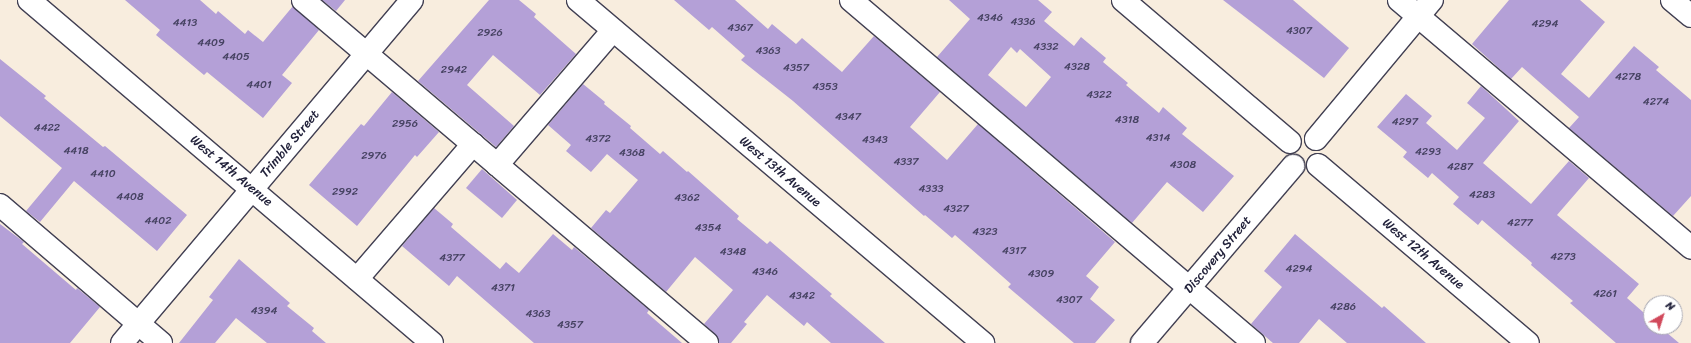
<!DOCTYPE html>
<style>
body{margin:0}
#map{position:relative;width:1691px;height:343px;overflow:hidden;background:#f8edde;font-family:Sriracha,sans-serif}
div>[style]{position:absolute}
.building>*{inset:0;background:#b4a0d7}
.roads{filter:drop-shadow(1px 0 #424053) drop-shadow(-1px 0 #424053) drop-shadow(0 1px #424053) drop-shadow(0 -1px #424053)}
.minor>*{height:22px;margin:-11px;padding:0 11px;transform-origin:11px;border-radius:11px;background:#fff}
span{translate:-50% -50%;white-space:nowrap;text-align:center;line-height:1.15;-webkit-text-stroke:3px #fff;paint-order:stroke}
.number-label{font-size:11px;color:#464262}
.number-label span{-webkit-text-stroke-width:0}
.street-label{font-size:13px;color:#22223b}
.north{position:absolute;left:1643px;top:295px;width:40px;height:40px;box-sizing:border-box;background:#fff;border:1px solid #a7a7b1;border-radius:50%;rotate:39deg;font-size:11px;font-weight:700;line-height:16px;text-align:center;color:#22223b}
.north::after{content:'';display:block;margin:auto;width:14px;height:18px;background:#d1495b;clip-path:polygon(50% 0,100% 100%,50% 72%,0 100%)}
</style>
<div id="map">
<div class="building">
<i style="clip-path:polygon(125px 0,200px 0,216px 14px,218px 11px,245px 34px,248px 30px,263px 42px,293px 6px,319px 30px,282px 75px,292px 83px,263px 118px,207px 72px,204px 75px,156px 35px,160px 30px)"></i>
<i style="clip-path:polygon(322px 0,345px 0,336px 11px)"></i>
<i style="clip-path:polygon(489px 0,519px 0,536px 14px,534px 17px,576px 54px,540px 95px,493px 55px,467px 85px,514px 126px,496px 147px,418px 81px)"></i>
<i style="clip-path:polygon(674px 0,735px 0,768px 29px,772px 24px,796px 44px,802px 38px,842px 72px,874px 36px,940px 92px,910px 127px,947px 160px,978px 124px,1115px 242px,1086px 276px,1099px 287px,1090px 299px,1115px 320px,1095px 343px,1074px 343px,1008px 287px,1011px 284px,986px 262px,955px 235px,952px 238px,925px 215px,924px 216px,793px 101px,741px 60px,745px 56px,712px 27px,709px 30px)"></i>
<i style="clip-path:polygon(evenodd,949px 0,1038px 0,1052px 12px,1044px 21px,1074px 46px,1081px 37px,1106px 58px,1103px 62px,1128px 83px,1126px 85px,1159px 113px,1163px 107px,1187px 128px,1182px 134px,1234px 176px,1203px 212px,1167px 182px,1132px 223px,937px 57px,970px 19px,949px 0,1011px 47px,1017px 53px,1020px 49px,1051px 77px,1026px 107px,988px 75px,1011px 47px)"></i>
<i style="clip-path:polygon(1223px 0,1293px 0,1349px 48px,1324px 78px)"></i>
<i style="clip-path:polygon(1509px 0,1580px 0,1605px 22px,1561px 74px,1589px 98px,1634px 46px,1659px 67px,1656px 70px,1691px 100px,1691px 196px,1673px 216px,1569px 128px,1579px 117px,1522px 67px,1511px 79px,1472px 44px)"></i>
<i style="clip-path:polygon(0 59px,46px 96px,44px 98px,103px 147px,105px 146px,187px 215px,157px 251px,74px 181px,40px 222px,26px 211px,62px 168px,0 116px)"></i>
<i style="clip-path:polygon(583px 84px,605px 102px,604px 104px,631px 126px,630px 128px,660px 154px,663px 151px,687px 172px,688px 171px,739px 216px,737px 219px,767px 244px,770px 241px,832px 294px,830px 296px,885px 343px,831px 343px,807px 322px,804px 326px,767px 295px,744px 322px,747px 324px,731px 343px,719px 343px,715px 334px,704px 324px,733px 290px,695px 257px,666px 292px,591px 228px,606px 210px,610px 213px,638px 180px,607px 154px,591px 172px,566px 151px,571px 145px,548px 125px)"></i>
<i style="clip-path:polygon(1481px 86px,1519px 121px,1483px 163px,1531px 204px,1569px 161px,1589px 178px,1557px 215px,1639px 284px,1627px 298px,1651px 319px,1651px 327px,1660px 327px,1679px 343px,1616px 343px,1570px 303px,1573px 301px,1531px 265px,1532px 263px,1482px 220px,1478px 225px,1453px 204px,1459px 197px,1432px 173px,1428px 178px,1403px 157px,1407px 152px,1377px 127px,1406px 94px,1432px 116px,1426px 123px,1457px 150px,1485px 118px,1467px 103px)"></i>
<i style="clip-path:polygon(392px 92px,439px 132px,417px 157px,415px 155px,357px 226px,309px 185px,361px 124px,364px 126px)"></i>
<i style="clip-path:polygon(482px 169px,517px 200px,502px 218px,466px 188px)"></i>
<i style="clip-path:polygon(434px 208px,453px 224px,451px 227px,500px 269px,506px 262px,519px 273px,553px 234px,572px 250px,574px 247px,649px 310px,647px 313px,682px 343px,534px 343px,457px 276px,449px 286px,402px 246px)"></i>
<i style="clip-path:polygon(0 224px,24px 242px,22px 244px,76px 290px,77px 288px,100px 307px,70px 343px,0 343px)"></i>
<i style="clip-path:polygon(1295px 234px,1382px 308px,1384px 306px,1426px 343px,1347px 343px,1319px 319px,1299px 343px,1273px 343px,1251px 324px,1282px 287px,1264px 271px)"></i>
<i style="clip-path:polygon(239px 259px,290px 303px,287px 306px,314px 328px,312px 331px,326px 343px,267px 343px,236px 318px,215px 343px,179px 343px,213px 300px,209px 297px)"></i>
</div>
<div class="roads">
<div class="minor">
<i style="left:29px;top:0;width:529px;rotate:40.4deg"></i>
<i style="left:303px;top:0;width:530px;rotate:40.33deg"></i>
<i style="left:578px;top:0;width:531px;rotate:40.26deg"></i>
<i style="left:851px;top:0;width:529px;rotate:40.4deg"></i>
<i style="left:1123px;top:0;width:219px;rotate:40.4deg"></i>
<i style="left:1399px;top:0;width:383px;rotate:40.3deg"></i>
<i style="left:1672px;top:0;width:25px;rotate:40deg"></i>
<i style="left:1316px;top:139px;width:181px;rotate:-50.2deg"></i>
<i style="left:497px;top:165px;width:178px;rotate:-49.3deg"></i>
<i style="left:1318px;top:165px;width:275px;rotate:40.3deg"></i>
<i style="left:0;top:205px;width:212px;rotate:40.6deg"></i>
<i style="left:357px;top:279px;width:178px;rotate:-49.3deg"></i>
<i style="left:122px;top:343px;width:449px;rotate:-49.8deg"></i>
<i style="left:1142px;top:343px;width:233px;rotate:-49.5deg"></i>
</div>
</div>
<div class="number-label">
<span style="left:990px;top:18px">4346</span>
<span style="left:1023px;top:22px">4336</span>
<span style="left:185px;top:23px">4413</span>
<span style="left:1545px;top:24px">4294</span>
<span style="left:740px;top:28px">4367</span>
<span style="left:1299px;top:31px">4307</span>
<span style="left:490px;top:33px">2926</span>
<span style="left:211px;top:43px">4409</span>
<span style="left:1046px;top:47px">4332</span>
<span style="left:768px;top:51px">4363</span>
<span style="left:236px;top:57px">4405</span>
<span style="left:1077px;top:67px">4328</span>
<span style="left:796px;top:68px">4357</span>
<span style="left:454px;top:70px">2942</span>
<span style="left:1628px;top:77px">4278</span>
<span style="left:259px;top:85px">4401</span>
<span style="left:825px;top:87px">4353</span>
<span style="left:1099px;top:95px">4322</span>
<span style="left:1656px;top:102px">4274</span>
<span style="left:848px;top:117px">4347</span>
<span style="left:1127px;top:120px">4318</span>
<span style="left:1405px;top:122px">4297</span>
<span style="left:405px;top:124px">2956</span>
<span style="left:47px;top:128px">4422</span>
<span style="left:1158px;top:138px">4314</span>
<span style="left:598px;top:139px">4372</span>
<span style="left:875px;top:140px">4343</span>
<span style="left:76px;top:151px">4418</span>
<span style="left:1428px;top:152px">4293</span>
<span style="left:632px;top:153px">4368</span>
<span style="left:374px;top:156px">2976</span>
<span style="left:906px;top:162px">4337</span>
<span style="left:1183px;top:165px">4308</span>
<span style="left:1460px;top:167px">4287</span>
<span style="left:103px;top:174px">4410</span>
<span style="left:931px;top:189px">4333</span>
<span style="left:345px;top:192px">2992</span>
<span style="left:1482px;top:195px">4283</span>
<span style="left:130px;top:197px">4408</span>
<span style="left:687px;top:198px">4362</span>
<span style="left:956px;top:209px">4327</span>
<span style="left:158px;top:221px">4402</span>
<span style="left:1520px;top:223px">4277</span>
<span style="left:708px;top:228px">4354</span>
<span style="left:985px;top:232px">4323</span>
<span style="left:1014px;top:251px">4317</span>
<span style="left:733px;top:252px">4348</span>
<span style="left:1563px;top:257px">4273</span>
<span style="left:452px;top:258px">4377</span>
<span style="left:1299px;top:269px">4294</span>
<span style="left:765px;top:272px">4346</span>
<span style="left:1041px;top:274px">4309</span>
<span style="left:503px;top:288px">4371</span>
<span style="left:1605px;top:294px">4261</span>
<span style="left:802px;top:296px">4342</span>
<span style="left:1069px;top:300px">4307</span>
<span style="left:1343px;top:307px">4286</span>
<span style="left:264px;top:311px">4394</span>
<span style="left:538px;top:314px">4363</span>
<span style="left:570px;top:325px">4357</span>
</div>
<div class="street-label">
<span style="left:290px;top:144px;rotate:-50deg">Trimble Street</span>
<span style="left:231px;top:171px;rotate:40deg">West 14th Avenue</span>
<span style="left:780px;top:172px;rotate:40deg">West 13th Avenue</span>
<span style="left:1423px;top:254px;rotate:40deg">West 12th Avenue</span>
<span style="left:1218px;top:255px;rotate:-50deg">Discovery Street</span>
</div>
<div class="north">N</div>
</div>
